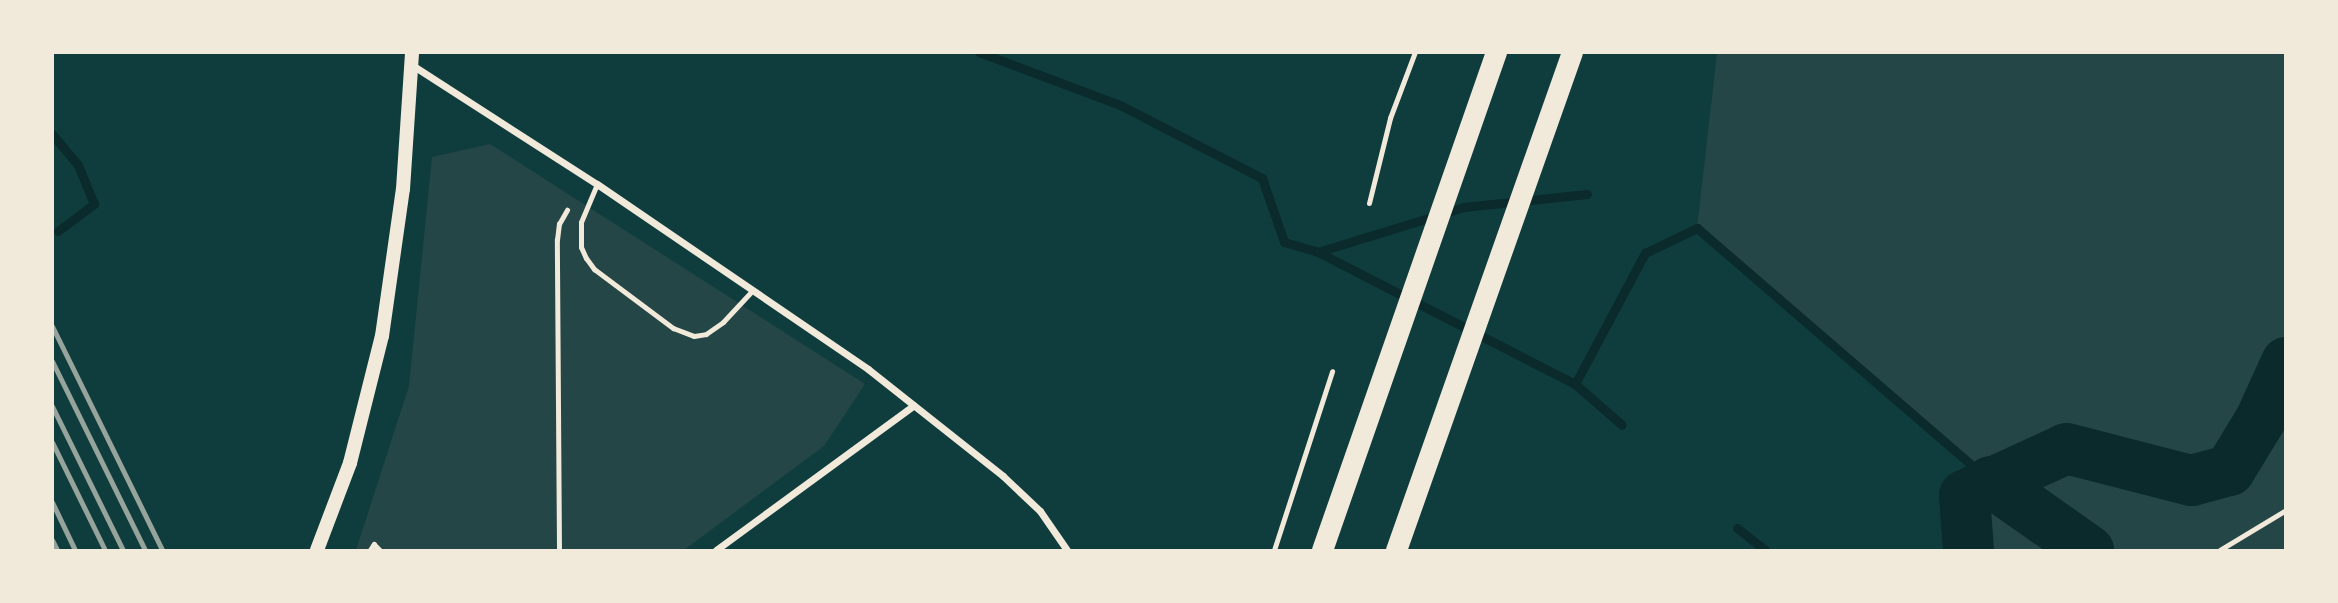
<!DOCTYPE html>
<style>
body{margin:0}
#map{position:relative;width:2338px;height:603px;overflow:hidden;background:#0f3d3e;font-family:"Fira Sans Condensed",sans-serif}
div>[style]{position:absolute}
.green>*{inset:0;background:#244646}
.stream>*{height:9px;margin:-4.5px;padding:0 4.5px;transform-origin:4.5px;border-radius:4.5px;background:#0a2a2b}
.river>*{height:51px;margin:-25.5px;padding:0 25.5px;transform-origin:25.5px;border-radius:25.5px;background:#0a2a2b}
.path>*{height:4.5px;margin:-2.25px;padding:0 2.25px;transform-origin:2.25px;border-radius:2.25px;background:#f1e9da}
.service>*{height:5px;margin:-2.5px;padding:0 2.5px;transform-origin:2.5px;border-radius:2.5px;background:#f1e9da}
.minor>*{height:7px;margin:-3.5px;padding:0 3.5px;transform-origin:3.5px;border-radius:3.5px;background:#f1e9da}
.secondary>*{height:14px;margin:-7px;padding:0 7px;transform-origin:7px;border-radius:7px;background:#f1e9da}
.motorway>*{height:21px;margin:-10.5px;padding:0 10.5px;transform-origin:10.5px;border-radius:10.5px;background:#f1e9da}
.rail>*{height:5px;margin:-2.5px;padding:0 2.5px;transform-origin:2.5px;border-radius:2.5px;background:#97a49c}
span{translate:-50% -50%;white-space:nowrap;text-align:center;line-height:1.15;-webkit-text-stroke:5px #f1e9da;paint-order:stroke}
.frame{position:absolute;inset:0;border:54px solid #f1e9da;pointer-events:none}
</style>
<div id="map">
<div class="green">
<i style="clip-path:polygon(1717px 53px,2285px 53px,2285px 550px,1968px 550px,1964px 495px,1990px 481px,1697px 228px)"></i>
<i style="clip-path:polygon(490px 144px,865px 384px,824px 446px,684px 550px,356px 550px,409px 386px,432px 157px)"></i>
</div>
<div class="stream">
<i style="left:979px;top:52px;width:151px;rotate:20.6deg"></i>
<i style="left:1120px;top:105px;width:160px;rotate:27.2deg"></i>
<i style="left:1262px;top:178px;width:68px;rotate:71deg"></i>
<i style="left:1284px;top:242px;width:35px;rotate:16deg"></i>
<i style="left:52px;top:134px;width:40px;rotate:50deg"></i>
<i style="left:78px;top:165px;width:42px;rotate:67.7deg"></i>
<i style="left:94px;top:204px;width:45px;rotate:143.1deg"></i>
<i style="left:1587px;top:194px;width:124px;rotate:174deg"></i>
<i style="left:1464px;top:207px;width:153px;rotate:162.9deg"></i>
<i style="left:1318px;top:252px;width:289px;rotate:27.2deg"></i>
<i style="left:1575px;top:384px;width:149px;rotate:-61.9deg"></i>
<i style="left:1645px;top:253px;width:58px;rotate:-25.7deg"></i>
<i style="left:1697px;top:228px;width:387px;rotate:40.8deg"></i>
<i style="left:1575px;top:384px;width:62px;rotate:41.1deg"></i>
<i style="left:1737px;top:528px;width:36px;rotate:38deg"></i>
</div>
<div class="river">
<i style="left:1990px;top:481px;width:120px;rotate:35.1deg"></i>
<i style="left:1968px;top:550px;width:55px;rotate:-94.2deg"></i>
<i style="left:1964px;top:495px;width:112px;rotate:-24.7deg"></i>
<i style="left:2066px;top:448px;width:129px;rotate:14.4deg"></i>
<i style="left:2191px;top:480px;width:39px;rotate:-15deg"></i>
<i style="left:2229px;top:470px;width:60px;rotate:-58.7deg"></i>
<i style="left:2260px;top:419px;width:63px;rotate:-65.5deg"></i>
</div>
<div class="path">
<i style="left:370px;top:550px;width:7px;rotate:-56deg"></i>
<i style="left:374px;top:544px;width:8px;rotate:45deg"></i>
<i style="left:559px;top:550px;width:310px;rotate:-90.4deg"></i>
<i style="left:557px;top:240px;width:16px;rotate:-83deg"></i>
<i style="left:559px;top:224px;width:16px;rotate:-60deg"></i>
<i style="left:2220px;top:550px;width:77px;rotate:-31.2deg"></i>
</div>
<div class="service">
<i style="left:597px;top:184px;width:41px;rotate:112.8deg"></i>
<i style="left:581px;top:222px;width:25px;rotate:90deg"></i>
<i style="left:581px;top:247px;width:12px;rotate:66deg"></i>
<i style="left:586px;top:258px;width:14px;rotate:54deg"></i>
<i style="left:594px;top:269px;width:99px;rotate:36.8deg"></i>
<i style="left:673px;top:328px;width:22px;rotate:21deg"></i>
<i style="left:694px;top:336px;width:12px;rotate:-9deg"></i>
<i style="left:706px;top:334px;width:21px;rotate:-35deg"></i>
<i style="left:723px;top:322px;width:41px;rotate:-47deg"></i>
<i style="left:1369px;top:203px;width:88px;rotate:-76.1deg"></i>
<i style="left:1390px;top:118px;width:71px;rotate:-69.3deg"></i>
<i style="left:1274px;top:550px;width:188px;rotate:-72deg"></i>
</div>
<div class="minor">
<i style="left:412px;top:65px;width:220px;rotate:32.8deg"></i>
<i style="left:597px;top:184px;width:328px;rotate:34.3deg"></i>
<i style="left:868px;top:369px;width:172px;rotate:38.4deg"></i>
<i style="left:1003px;top:476px;width:51px;rotate:43.4deg"></i>
<i style="left:1040px;top:511px;width:47px;rotate:55.3deg"></i>
<i style="left:716px;top:550px;width:245px;rotate:-36.2deg"></i>
</div>
<div class="secondary">
<i style="left:317px;top:550px;width:93px;rotate:-69.2deg"></i>
<i style="left:350px;top:463px;width:131px;rotate:-75.9deg"></i>
<i style="left:382px;top:336px;width:148px;rotate:-81.9deg"></i>
<i style="left:403px;top:189px;width:137px;rotate:-86.2deg"></i>
</div>
<div class="motorway">
<i style="left:1322px;top:550px;width:528px;rotate:-70.74deg"></i>
<i style="left:1396px;top:550px;width:528px;rotate:-70.54deg"></i>
</div>
<div class="rail">
<i style="left:52px;top:326px;width:250px;rotate:63.8deg"></i>
<i style="left:52px;top:361px;width:211px;rotate:63.8deg"></i>
<i style="left:52px;top:406px;width:161px;rotate:63.8deg"></i>
<i style="left:52px;top:442px;width:120px;rotate:63.9deg"></i>
<i style="left:52px;top:502px;width:53px;rotate:64.4deg"></i>
<i style="left:52px;top:540px;width:11px;rotate:63deg"></i>
</div>
<div class="frame"></div>
</div>
